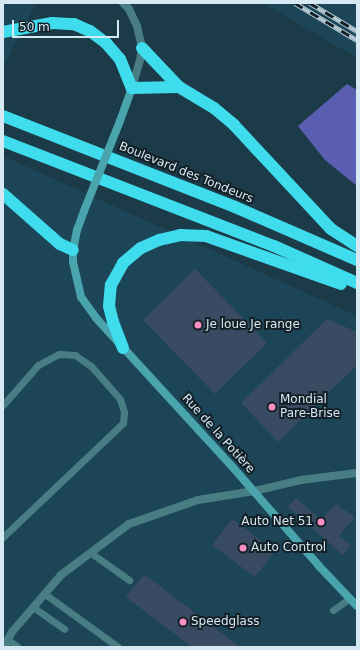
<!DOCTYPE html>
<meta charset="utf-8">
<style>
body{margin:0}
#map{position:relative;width:360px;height:650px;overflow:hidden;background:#1c3b49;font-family:"DejaVu Sans",sans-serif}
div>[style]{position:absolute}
.built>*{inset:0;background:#1d4558}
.water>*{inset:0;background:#595eb0}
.building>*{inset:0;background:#394b62}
.lane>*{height:7px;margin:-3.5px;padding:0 3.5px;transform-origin:3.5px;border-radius:3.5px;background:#487d83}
.street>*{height:8px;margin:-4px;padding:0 4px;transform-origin:4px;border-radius:4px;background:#487d83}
.secondary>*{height:8px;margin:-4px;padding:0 4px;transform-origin:4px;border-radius:4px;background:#49a4ae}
.highway>*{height:12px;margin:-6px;padding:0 6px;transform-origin:6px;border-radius:6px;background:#3edced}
.rail>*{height:4.5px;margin-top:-2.25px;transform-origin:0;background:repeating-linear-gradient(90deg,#132027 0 9px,#b5c9d3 0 18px);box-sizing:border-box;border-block:1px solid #b5c9d3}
.secondary-bridge>*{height:8px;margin:-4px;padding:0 4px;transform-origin:4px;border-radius:4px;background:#49a4ae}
.dots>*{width:11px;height:11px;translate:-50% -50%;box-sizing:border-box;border:2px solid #132027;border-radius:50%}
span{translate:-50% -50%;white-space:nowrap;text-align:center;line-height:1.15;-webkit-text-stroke:4px #132027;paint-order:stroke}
.street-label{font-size:12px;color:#d6e8f1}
.poi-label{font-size:12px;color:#d6e8f1}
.left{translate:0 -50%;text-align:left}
.right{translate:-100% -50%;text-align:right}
.frame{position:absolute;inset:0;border:4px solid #d6e8f1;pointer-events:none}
.scale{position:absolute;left:12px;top:20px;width:107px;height:18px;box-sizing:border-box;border:2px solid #d6e8f1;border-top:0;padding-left:5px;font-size:12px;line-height:14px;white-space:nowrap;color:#d6e8f1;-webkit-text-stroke:3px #132027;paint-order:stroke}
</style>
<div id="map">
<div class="built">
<i style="clip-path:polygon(3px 3px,36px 3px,3px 68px)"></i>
<i style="clip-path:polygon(263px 3px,357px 3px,357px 58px)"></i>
<i style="clip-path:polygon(3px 156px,357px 316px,357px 647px,3px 647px)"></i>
</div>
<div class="water">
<i style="clip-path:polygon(347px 84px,357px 90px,357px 186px,325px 160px,298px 126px)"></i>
</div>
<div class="building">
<i style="clip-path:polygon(195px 269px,267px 343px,215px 394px,143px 320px)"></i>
<i style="clip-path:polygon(327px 319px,357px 332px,357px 365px,278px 442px,241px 403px)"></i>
<i style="clip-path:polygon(296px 498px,321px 520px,336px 504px,355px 517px,339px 536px,351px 545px,343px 555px,288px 507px)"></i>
<i style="clip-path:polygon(232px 519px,275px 551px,255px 577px,212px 545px)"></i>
<i style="clip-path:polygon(144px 574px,240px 647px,192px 647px,126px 597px)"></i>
</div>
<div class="lane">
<i style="left:3px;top:405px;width:53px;rotate:-48.8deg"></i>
<i style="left:38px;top:365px;width:24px;rotate:-28deg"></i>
<i style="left:59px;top:354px;width:16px;rotate:4deg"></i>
<i style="left:75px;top:355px;width:19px;rotate:35deg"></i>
<i style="left:91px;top:366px;width:44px;rotate:48.7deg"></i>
<i style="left:120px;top:399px;width:14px;rotate:73deg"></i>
<i style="left:124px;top:412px;width:11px;rotate:95deg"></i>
<i style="left:123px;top:423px;width:166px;rotate:136.5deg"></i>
<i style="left:91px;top:553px;width:47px;rotate:35.4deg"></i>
<i style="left:45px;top:594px;width:90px;rotate:36deg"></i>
<i style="left:33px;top:607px;width:38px;rotate:35deg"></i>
<i style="left:333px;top:610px;width:21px;rotate:-35deg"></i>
<i style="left:8px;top:640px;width:12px;rotate:35deg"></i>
</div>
<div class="street">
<i style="left:123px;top:3px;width:8px;rotate:45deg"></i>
<i style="left:129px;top:9px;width:19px;rotate:65deg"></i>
<i style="left:137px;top:26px;width:23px;rotate:77deg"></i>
<i style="left:142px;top:48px;width:12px;rotate:99deg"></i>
<i style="left:140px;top:60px;width:29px;rotate:106deg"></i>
<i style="left:4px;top:647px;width:17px;rotate:-62deg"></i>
<i style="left:12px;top:632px;width:75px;rotate:-49.3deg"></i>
<i style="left:61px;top:575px;width:85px;rotate:-36.9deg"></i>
<i style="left:129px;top:524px;width:73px;rotate:-19.2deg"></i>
<i style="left:198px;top:500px;width:57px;rotate:-9.1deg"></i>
<i style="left:254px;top:491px;width:48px;rotate:-13.2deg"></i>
<i style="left:301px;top:480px;width:56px;rotate:-7.1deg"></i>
</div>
<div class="secondary">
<i style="left:120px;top:121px;width:35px;rotate:-70deg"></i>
<i style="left:84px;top:211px;width:20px;rotate:110deg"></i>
<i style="left:77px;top:230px;width:20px;rotate:101deg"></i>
<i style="left:73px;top:250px;width:12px;rotate:90deg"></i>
<i style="left:73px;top:262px;width:36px;rotate:77deg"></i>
<i style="left:81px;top:297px;width:26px;rotate:54deg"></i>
<i style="left:96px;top:318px;width:198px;rotate:47.5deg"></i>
<i style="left:230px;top:464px;width:135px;rotate:48.9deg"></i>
<i style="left:319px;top:566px;width:55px;rotate:46.5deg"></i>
</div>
<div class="highway">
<i style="left:3px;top:32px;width:50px;rotate:-10.4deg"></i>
<i style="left:52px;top:23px;width:22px;rotate:3deg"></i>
<i style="left:74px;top:24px;width:17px;rotate:24deg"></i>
<i style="left:90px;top:31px;width:20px;rotate:37deg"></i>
<i style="left:106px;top:43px;width:21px;rotate:49deg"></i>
<i style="left:120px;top:59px;width:31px;rotate:68deg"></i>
<i style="left:132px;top:88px;width:47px;rotate:-1.2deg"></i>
<i style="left:142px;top:48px;width:54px;rotate:46.5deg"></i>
<i style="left:179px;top:87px;width:41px;rotate:31deg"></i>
<i style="left:214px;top:108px;width:26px;rotate:40deg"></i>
<i style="left:234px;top:125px;width:142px;rotate:47deg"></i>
<i style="left:331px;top:229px;width:31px;rotate:33deg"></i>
<i style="left:3px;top:116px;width:249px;rotate:21.4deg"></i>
<i style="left:235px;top:207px;width:133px;rotate:23.5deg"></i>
<i style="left:3px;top:141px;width:291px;rotate:21.2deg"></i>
<i style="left:274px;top:246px;width:91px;rotate:24deg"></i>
<i style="left:3px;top:194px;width:76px;rotate:41.3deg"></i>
<i style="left:60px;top:244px;width:14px;rotate:25deg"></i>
<i style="left:123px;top:348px;width:28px;rotate:-111deg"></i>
<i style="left:113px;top:322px;width:16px;rotate:-104deg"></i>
<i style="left:109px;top:306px;width:21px;rotate:-85deg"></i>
<i style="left:111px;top:285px;width:25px;rotate:-61deg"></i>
<i style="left:123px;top:263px;width:23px;rotate:-40deg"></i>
<i style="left:141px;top:248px;width:20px;rotate:-24deg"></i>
<i style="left:159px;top:240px;width:22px;rotate:-13deg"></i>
<i style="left:180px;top:235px;width:26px;rotate:2deg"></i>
<i style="left:206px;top:236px;width:143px;rotate:19.6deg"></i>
</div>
<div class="rail">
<i style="left:295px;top:3px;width:72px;rotate:30.8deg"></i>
<i style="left:310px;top:3px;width:55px;rotate:30.8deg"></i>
</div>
<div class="secondary-bridge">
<i style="left:84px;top:211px;width:97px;rotate:-68.2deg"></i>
</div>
<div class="dots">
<i style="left:198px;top:325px;background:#fc8fc2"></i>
<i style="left:272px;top:407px;background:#fc8fc2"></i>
<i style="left:321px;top:522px;background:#fc8fc2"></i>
<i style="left:243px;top:548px;background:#fc8fc2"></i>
<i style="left:183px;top:622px;background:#fc8fc2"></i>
</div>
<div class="street-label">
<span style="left:186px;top:173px;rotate:22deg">Boulevard des Tondeurs</span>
<span style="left:218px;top:434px;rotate:48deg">Rue de la Potière</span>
</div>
<div class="poi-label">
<span class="left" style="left:206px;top:325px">Je loue Je range</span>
<span class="left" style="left:280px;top:407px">Mondial<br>Pare-Brise</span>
<span class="right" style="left:313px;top:522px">Auto Net 51</span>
<span class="left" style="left:251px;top:548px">Auto Control</span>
<span class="left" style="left:191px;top:622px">Speedglass</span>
</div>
<div class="frame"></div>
<div class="scale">50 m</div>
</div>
